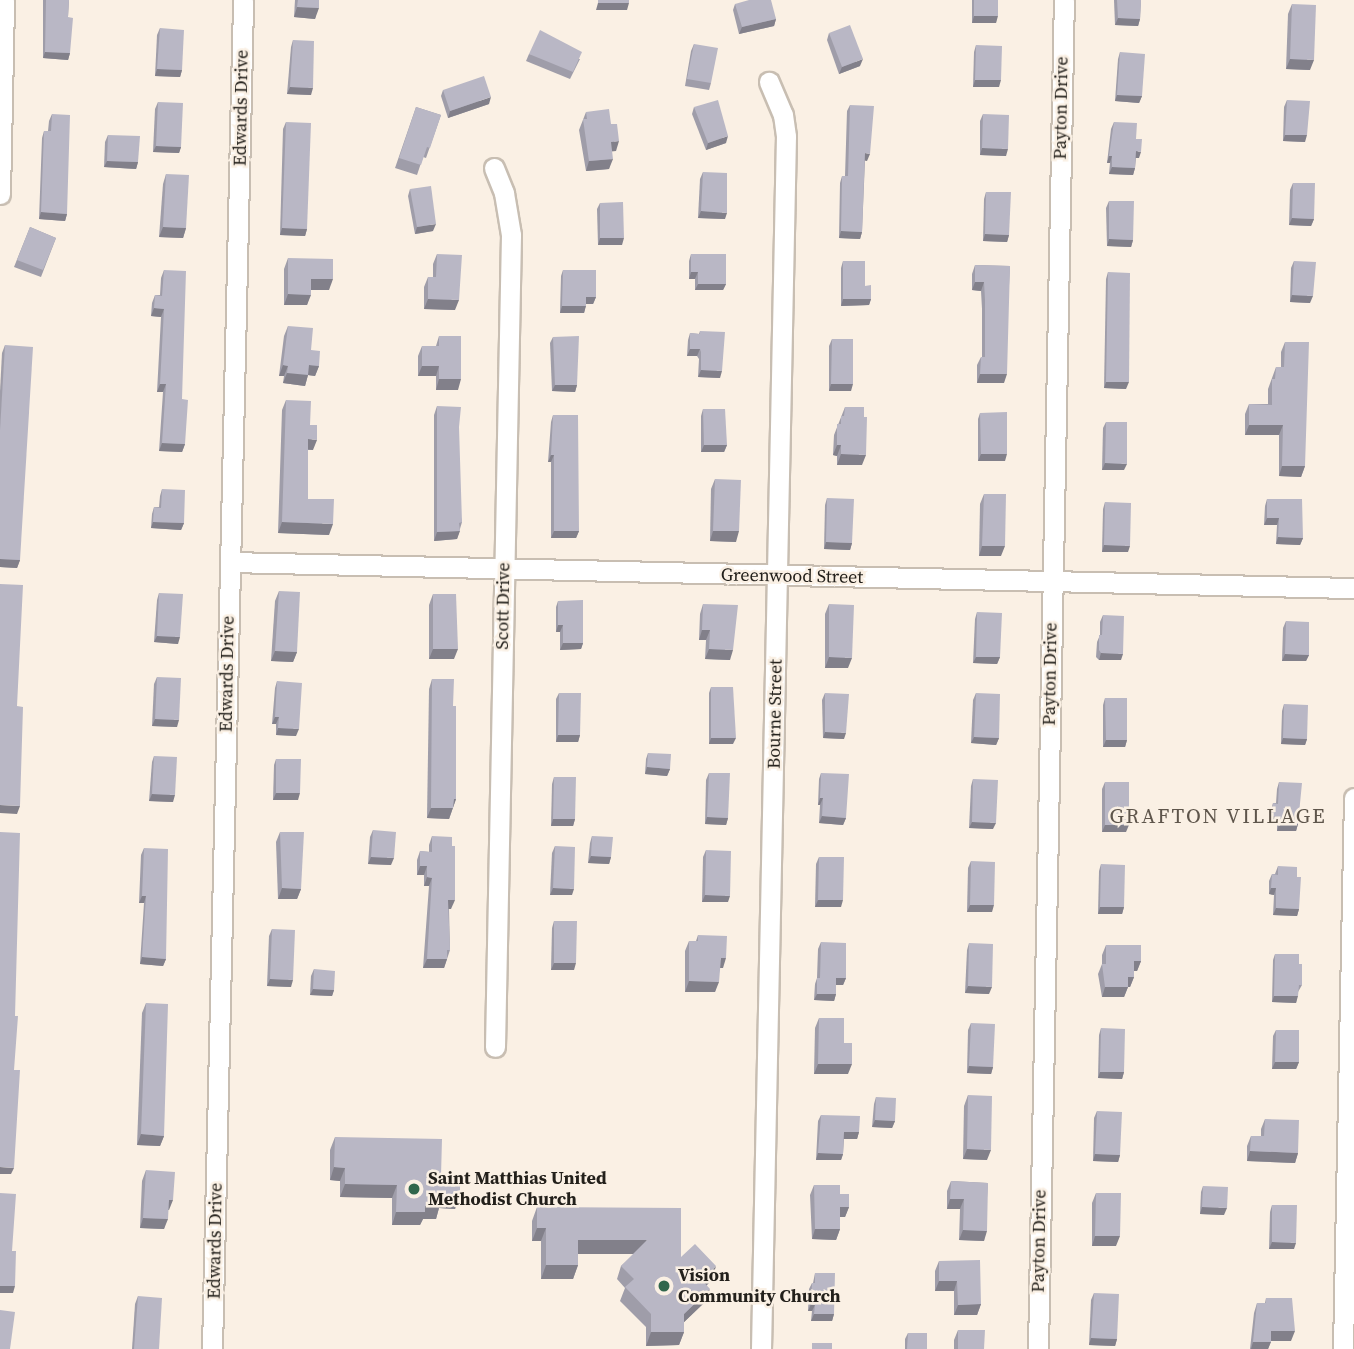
<!DOCTYPE html>
<style>
body{margin:0}
#map{position:relative;width:1354px;height:1349px;overflow:hidden;background:#faf0e4;font-family:"Source Serif 4",serif}
div>[style]{position:absolute}
.roads{filter:drop-shadow(2px 0 #c8beb2) drop-shadow(-2px 0 #c8beb2) drop-shadow(0 2px #c8beb2) drop-shadow(0 -2px #c8beb2)}
.minor>*{height:19px;margin:-9.5px;padding:0 9.5px;transform-origin:9.5px;border-radius:9.5px;background:#fff}
.wall>*{inset:0;background:#9f9da9}
.shaded-wall>*{inset:0;background:#82808a}
.building>*{inset:0;background:#b9b7c5}
.dots>*{width:19px;height:19px;translate:-50% -50%;box-sizing:border-box;border:4px solid #faf0e4;border-radius:50%}
span{translate:-50% -50%;white-space:nowrap;text-align:center;line-height:1.15;-webkit-text-stroke:5px #faf0e4;paint-order:stroke}
.street-label{font-size:18px;color:#23201b}
.poi-label{font-size:18px;color:#23201b;font-weight:700}
.left{translate:0 -50%;text-align:left}
.quarter-label{font-size:21px;color:#5e554b;letter-spacing:2px}
</style>
<div id="map">
<div class="roads">
<div class="minor">
<i style="left:494px;top:168px;width:27px;rotate:68deg"></i>
<i style="left:504px;top:193px;width:43px;rotate:80.5deg"></i>
<i style="left:511px;top:235px;width:812px;rotate:91.13deg"></i>
<i style="left:0;top:194px;width:194px;rotate:-88.8deg"></i>
<i style="left:230px;top:562px;width:1124px;rotate:1.33deg"></i>
<i style="left:212px;top:1349px;width:1349px;rotate:-88.68deg"></i>
<i style="left:761px;top:1349px;width:1213px;rotate:-88.82deg"></i>
<i style="left:786px;top:136px;width:21px;rotate:-98deg"></i>
<i style="left:783px;top:115px;width:36px;rotate:-113deg"></i>
<i style="left:1038px;top:1349px;width:1349px;rotate:-88.9deg"></i>
<i style="left:1343px;top:1349px;width:551px;rotate:-88.86deg"></i>
</div>
</div>
<div class="wall">
<i style="clip-path:polygon(43px 0,69px 0,68px 17px,70px 53px,68px 60px,43px 58px)"></i>
<i style="clip-path:polygon(295px 0,319px 0,315px 19px,294px 17px)"></i>
<i style="clip-path:polygon(972px 0,998px 0,996px 23px,972px 23px)"></i>
<i style="clip-path:polygon(1114px 0,1141px 0,1140px 19px,1138px 26px,1115px 25px)"></i>
<i style="clip-path:polygon(735px 4px,776px 19px,774px 26px,739px 34px,733px 10px)"></i>
<i style="clip-path:polygon(1292px 4px,1310px 70px,1286px 69px,1288px 14px)"></i>
<i style="clip-path:polygon(160px 28px,182px 70px,180px 77px,155px 76px,157px 35px)"></i>
<i style="clip-path:polygon(829px 33px,860px 66px,839px 74px,827px 40px)"></i>
<i style="clip-path:polygon(293px 40px,311px 95px,287px 94px,291px 47px)"></i>
<i style="clip-path:polygon(694px 44px,711px 83px,709px 90px,685px 86px,691px 51px)"></i>
<i style="clip-path:polygon(976px 45px,999px 87px,973px 87px,974px 52px)"></i>
<i style="clip-path:polygon(1120px 52px,1142px 96px,1139px 103px,1115px 101px,1118px 59px)"></i>
<i style="clip-path:polygon(529px 54px,580px 59px,570px 79px,526px 61px)"></i>
<i style="clip-path:polygon(443px 90px,489px 104px,448px 118px,441px 96px)"></i>
<i style="clip-path:polygon(1287px 100px,1305px 142px,1283px 141px,1284px 107px)"></i>
<i style="clip-path:polygon(158px 102px,181px 147px,179px 153px,153px 152px,155px 109px)"></i>
<i style="clip-path:polygon(850px 105px,867px 161px,865px 160px,862px 232px,860px 239px,839px 238px,840px 183px,842px 176px,845px 176px,847px 111px)"></i>
<i style="clip-path:polygon(416px 107px,441px 115px,426px 158px,423px 157px,417px 175px,395px 168px)"></i>
<i style="clip-path:polygon(694px 107px,726px 143px,706px 150px,692px 114px)"></i>
<i style="clip-path:polygon(586px 112px,611px 124px,616px 151px,612px 151px,609px 169px,586px 171px,579px 130px)"></i>
<i style="clip-path:polygon(52px 114px,67px 214px,65px 221px,39px 219px,42px 138px,44px 131px,48px 131px,49px 121px)"></i>
<i style="clip-path:polygon(983px 114px,1006px 156px,980px 155px,980px 121px)"></i>
<i style="clip-path:polygon(286px 122px,307px 229px,305px 236px,280px 235px,283px 129px)"></i>
<i style="clip-path:polygon(1114px 122px,1136px 139px,1139px 158px,1136px 158px,1135px 168px,1133px 175px,1109px 174px,1110px 163px,1107px 163px,1111px 129px)"></i>
<i style="clip-path:polygon(108px 135px,138px 162px,136px 169px,104px 167px,105px 142px)"></i>
<i style="clip-path:polygon(703px 172px,725px 219px,698px 218px,700px 179px)"></i>
<i style="clip-path:polygon(166px 174px,186px 228px,183px 238px,159px 237px,163px 184px)"></i>
<i style="clip-path:polygon(1293px 183px,1314px 219px,1311px 226px,1289px 225px,1290px 190px)"></i>
<i style="clip-path:polygon(410px 189px,433px 231px,415px 234px,408px 196px)"></i>
<i style="clip-path:polygon(986px 192px,1009px 235px,1007px 242px,983px 241px,984px 199px)"></i>
<i style="clip-path:polygon(1109px 201px,1133px 240px,1131px 247px,1107px 246px,1106px 208px)"></i>
<i style="clip-path:polygon(600px 203px,622px 245px,598px 245px,597px 209px)"></i>
<i style="clip-path:polygon(30px 227px,56px 238px,41px 277px,14px 267px)"></i>
<i style="clip-path:polygon(437px 254px,455px 310px,424px 309px,424px 287px,428px 277px,433px 277px,433px 264px)"></i>
<i style="clip-path:polygon(691px 254px,726px 284px,723px 290px,695px 290px,695px 279px,689px 279px,689px 261px)"></i>
<i style="clip-path:polygon(288px 258px,329px 290px,311px 290px,307px 305px,284px 305px,284px 269px)"></i>
<i style="clip-path:polygon(843px 261px,865px 286px,871px 299px,869px 305px,841px 306px,841px 268px)"></i>
<i style="clip-path:polygon(1294px 261px,1310px 303px,1290px 302px,1291px 268px)"></i>
<i style="clip-path:polygon(975px 265px,1010px 266px,1004px 383px,977px 383px,977px 365px,981px 357px,982px 357px,982px 309px,981px 291px,972px 290px,972px 274px)"></i>
<i style="clip-path:polygon(164px 270px,182px 399px,185px 444px,182px 452px,159px 451px,163px 392px,157px 392px,161px 317px,151px 316px,152px 303px,155px 295px,160px 295px,161px 278px)"></i>
<i style="clip-path:polygon(563px 270px,596px 297px,593px 304px,586px 304px,584px 313px,560px 313px,561px 276px)"></i>
<i style="clip-path:polygon(1108px 272px,1126px 389px,1104px 388px,1106px 279px)"></i>
<i style="clip-path:polygon(288px 326px,311px 350px,319px 366px,315px 376px,308px 375px,305px 386px,283px 383px,284px 376px,279px 376px,284px 336px)"></i>
<i style="clip-path:polygon(700px 331px,720px 378px,698px 377px,699px 359px,697px 356px,687px 356px,688px 340px,690px 333px,699px 334px)"></i>
<i style="clip-path:polygon(439px 336px,458px 390px,436px 390px,436px 376px,418px 376px,418px 356px,422px 346px,436px 346px)"></i>
<i style="clip-path:polygon(553px 337px,577px 385px,575px 392px,552px 391px,550px 343px)"></i>
<i style="clip-path:polygon(832px 339px,851px 391px,829px 391px,829px 346px)"></i>
<i style="clip-path:polygon(1285px 342px,1305px 466px,1301px 477px,1279px 476px,1279px 435px,1245px 435px,1245px 414px,1249px 404px,1268px 404px,1268px 389px,1276px 367px,1281px 367px,1281px 352px)"></i>
<i style="clip-path:polygon(5px 345px,20px 560px,17px 568px,0 567px,0 391px,2px 353px)"></i>
<i style="clip-path:polygon(286px 400px,310px 425px,313px 450px,308px 450px,308px 499px,329px 535px,278px 533px,282px 410px)"></i>
<i style="clip-path:polygon(437px 406px,462px 522px,457px 539px,434px 541px,434px 415px)"></i>
<i style="clip-path:polygon(845px 407px,862px 465px,837px 465px,837px 456px,833px 455px,834px 435px)"></i>
<i style="clip-path:polygon(703px 409px,727px 445px,724px 452px,701px 452px,701px 416px)"></i>
<i style="clip-path:polygon(980px 413px,1005px 461px,978px 461px,978px 419px)"></i>
<i style="clip-path:polygon(553px 415px,579px 531px,576px 538px,551px 538px,551px 462px,548px 462px,551px 422px)"></i>
<i style="clip-path:polygon(1106px 422px,1124px 470px,1102px 470px,1103px 428px)"></i>
<i style="clip-path:polygon(715px 479px,736px 542px,710px 541px,711px 489px)"></i>
<i style="clip-path:polygon(162px 489px,184px 523px,181px 530px,151px 528px,152px 514px,154px 507px,159px 507px,160px 496px)"></i>
<i style="clip-path:polygon(984px 494px,1001px 556px,979px 556px,980px 504px)"></i>
<i style="clip-path:polygon(827px 498px,852px 543px,850px 550px,824px 549px,825px 505px)"></i>
<i style="clip-path:polygon(1267px 499px,1303px 538px,1300px 545px,1276px 544px,1277px 525px,1264px 525px,1265px 506px)"></i>
<i style="clip-path:polygon(1105px 502px,1128px 552px,1102px 552px,1103px 509px)"></i>
<i style="clip-path:polygon(279px 591px,297px 652px,293px 662px,271px 661px,275px 601px)"></i>
<i style="clip-path:polygon(159px 593px,178px 644px,154px 642px,157px 600px)"></i>
<i style="clip-path:polygon(433px 594px,454px 659px,429px 659px,429px 605px)"></i>
<i style="clip-path:polygon(558px 601px,583px 643px,581px 649px,560px 650px,560px 632px,556px 632px,556px 607px)"></i>
<i style="clip-path:polygon(703px 604px,730px 660px,705px 659px,706px 640px,699px 640px,700px 614px)"></i>
<i style="clip-path:polygon(829px 604px,848px 668px,825px 668px,825px 614px)"></i>
<i style="clip-path:polygon(977px 612px,1000px 657px,997px 664px,973px 663px,975px 619px)"></i>
<i style="clip-path:polygon(1103px 615px,1121px 660px,1099px 660px,1096px 657px,1097px 642px,1100px 635px,1100px 622px)"></i>
<i style="clip-path:polygon(1286px 621px,1309px 655px,1306px 661px,1282px 661px,1283px 628px)"></i>
<i style="clip-path:polygon(157px 677px,177px 727px,152px 726px,154px 684px)"></i>
<i style="clip-path:polygon(432px 679px,453px 706px,456px 799px,449px 819px,427px 818px,429px 689px)"></i>
<i style="clip-path:polygon(277px 681px,296px 736px,276px 735px,276px 724px,272px 724px,275px 688px)"></i>
<i style="clip-path:polygon(711px 687px,733px 744px,709px 744px,709px 693px)"></i>
<i style="clip-path:polygon(559px 693px,580px 735px,578px 742px,556px 742px,556px 699px)"></i>
<i style="clip-path:polygon(825px 693px,844px 739px,823px 738px,822px 700px)"></i>
<i style="clip-path:polygon(976px 693px,999px 738px,996px 745px,971px 743px,973px 700px)"></i>
<i style="clip-path:polygon(1105px 698px,1127px 740px,1125px 747px,1103px 747px,1103px 705px)"></i>
<i style="clip-path:polygon(1284px 704px,1307px 739px,1305px 745px,1281px 744px,1282px 711px)"></i>
<i style="clip-path:polygon(648px 753px,670px 769px,667px 776px,645px 774px,646px 759px)"></i>
<i style="clip-path:polygon(154px 756px,173px 802px,149px 801px,152px 762px)"></i>
<i style="clip-path:polygon(276px 759px,298px 800px,273px 800px,274px 765px)"></i>
<i style="clip-path:polygon(709px 773px,728px 818px,726px 825px,705px 824px,706px 780px)"></i>
<i style="clip-path:polygon(821px 773px,846px 818px,843px 825px,819px 823px,820px 805px,818px 805px,819px 779px)"></i>
<i style="clip-path:polygon(554px 777px,575px 819px,573px 826px,551px 826px,552px 784px)"></i>
<i style="clip-path:polygon(973px 779px,993px 829px,969px 828px,971px 786px)"></i>
<i style="clip-path:polygon(1105px 782px,1126px 832px,1102px 832px,1102px 789px)"></i>
<i style="clip-path:polygon(1279px 782px,1298px 824px,1296px 831px,1277px 831px,1277px 823px,1270px 823px,1271px 810px,1273px 803px,1276px 803px,1277px 789px)"></i>
<i style="clip-path:polygon(373px 830px,391px 865px,368px 864px,370px 837px)"></i>
<i style="clip-path:polygon(280px 832px,301px 889px,297px 899px,278px 899px,276px 842px)"></i>
<i style="clip-path:polygon(432px 836px,451px 909px,449px 909px,450px 950px,444px 968px,423px 968px,429px 886px,424px 886px,424px 875px,417px 875px,417px 860px,420px 851px,429px 852px,429px 845px)"></i>
<i style="clip-path:polygon(592px 836px,611px 857px,609px 864px,588px 863px,590px 843px)"></i>
<i style="clip-path:polygon(555px 846px,572px 895px,550px 895px,552px 853px)"></i>
<i style="clip-path:polygon(144px 848px,166px 959px,163px 966px,140px 964px,144px 903px,139px 903px,141px 855px)"></i>
<i style="clip-path:polygon(706px 850px,728px 902px,702px 902px,703px 857px)"></i>
<i style="clip-path:polygon(819px 857px,841px 907px,815px 907px,816px 864px)"></i>
<i style="clip-path:polygon(971px 861px,992px 912px,967px 912px,968px 868px)"></i>
<i style="clip-path:polygon(1101px 864px,1124px 907px,1122px 914px,1098px 914px,1099px 871px)"></i>
<i style="clip-path:polygon(1278px 866px,1297px 877px,1299px 909px,1297px 916px,1273px 915px,1274px 895px,1269px 894px,1269px 881px,1272px 874px,1275px 874px)"></i>
<i style="clip-path:polygon(554px 921px,574px 970px,551px 970px,552px 928px)"></i>
<i style="clip-path:polygon(272px 929px,291px 987px,267px 986px,269px 936px)"></i>
<i style="clip-path:polygon(698px 935px,723px 968px,720px 968px,715px 992px,685px 992px,685px 951px,689px 941px,696px 941px)"></i>
<i style="clip-path:polygon(821px 942px,846px 978px,843px 985px,836px 985px,836px 994px,834px 1001px,814px 1000px,815px 984px,817px 978px,818px 949px)"></i>
<i style="clip-path:polygon(969px 943px,989px 994px,965px 993px,967px 950px)"></i>
<i style="clip-path:polygon(1106px 945px,1141px 961px,1137px 971px,1134px 971px,1134px 977px,1130px 987px,1128px 987px,1124px 997px,1102px 997px,1098px 974px,1102px 964px,1102px 955px)"></i>
<i style="clip-path:polygon(1275px 954px,1299px 964px,1302px 985px,1298px 992px,1296px 1003px,1272px 1002px,1273px 960px)"></i>
<i style="clip-path:polygon(314px 969px,334px 990px,332px 996px,310px 995px,311px 976px)"></i>
<i style="clip-path:polygon(146px 1003px,164px 1136px,160px 1146px,137px 1145px,142px 1013px)"></i>
<i style="clip-path:polygon(819px 1018px,844px 1043px,848px 1074px,814px 1074px,815px 1028px)"></i>
<i style="clip-path:polygon(971px 1023px,993px 1067px,991px 1074px,967px 1073px,968px 1030px)"></i>
<i style="clip-path:polygon(1101px 1028px,1124px 1072px,1122px 1079px,1098px 1078px,1099px 1035px)"></i>
<i style="clip-path:polygon(1276px 1030px,1299px 1062px,1296px 1069px,1272px 1069px,1273px 1036px)"></i>
<i style="clip-path:polygon(968px 1095px,987px 1160px,963px 1159px,964px 1106px)"></i>
<i style="clip-path:polygon(876px 1097px,895px 1121px,892px 1128px,872px 1127px,874px 1104px)"></i>
<i style="clip-path:polygon(1097px 1111px,1120px 1155px,1118px 1162px,1093px 1161px,1094px 1118px)"></i>
<i style="clip-path:polygon(821px 1115px,859px 1132px,857px 1139px,844px 1139px,843px 1154px,841px 1160px,816px 1160px,818px 1121px)"></i>
<i style="clip-path:polygon(1265px 1119px,1298px 1153px,1295px 1163px,1247px 1161px,1247px 1146px,1251px 1136px,1261px 1136px,1261px 1129px)"></i>
<i style="clip-path:polygon(335px 1137px,441px 1176px,460px 1196px,455px 1209px,439px 1208px,436px 1219px,423px 1219px,420px 1225px,392px 1225px,392px 1198px,340px 1197px,340px 1181px,330px 1180px,330px 1150px)"></i>
<i style="clip-path:polygon(146px 1170px,169px 1210px,168px 1210px,164px 1229px,140px 1228px,142px 1181px)"></i>
<i style="clip-path:polygon(951px 1181px,988px 1183px,984px 1241px,959px 1240px,960px 1209px,947px 1209px,947px 1191px)"></i>
<i style="clip-path:polygon(814px 1185px,840px 1194px,849px 1207px,845px 1217px,840px 1217px,840px 1229px,836px 1240px,812px 1239px,810px 1195px)"></i>
<i style="clip-path:polygon(1203px 1186px,1224px 1215px,1200px 1214px,1201px 1192px)"></i>
<i style="clip-path:polygon(1096px 1193px,1116px 1246px,1092px 1246px,1092px 1203px)"></i>
<i style="clip-path:polygon(1272px 1205px,1294px 1249px,1269px 1249px,1270px 1212px)"></i>
<i style="clip-path:polygon(537px 1207px,681px 1257px,712px 1280px,707px 1285px,705px 1302px,684px 1322px,684px 1332px,679px 1345px,646px 1346px,646px 1327px,620px 1301px,625px 1288px,617px 1279px,621px 1266px,634px 1254px,578px 1254px,578px 1265px,573px 1279px,541px 1279px,541px 1241px,532px 1241px,532px 1221px)"></i>
<i style="clip-path:polygon(939px 1261px,981px 1304px,977px 1315px,954px 1315px,954px 1291px,935px 1291px,935px 1271px)"></i>
<i style="clip-path:polygon(815px 1273px,834px 1314px,832px 1321px,811px 1321px,812px 1311px,808px 1311px,809px 1289px,812px 1283px,813px 1283px)"></i>
<i style="clip-path:polygon(1094px 1293px,1117px 1339px,1115px 1346px,1089px 1345px,1091px 1300px)"></i>
<i style="clip-path:polygon(138px 1296px,159px 1349px,132px 1349px,135px 1304px)"></i>
<i style="clip-path:polygon(1266px 1298px,1291px 1341px,1271px 1341px,1268px 1349px,1250px 1349px,1254px 1313px,1257px 1303px,1265px 1303px)"></i>
<i style="clip-path:polygon(958px 1330px,984px 1349px,954px 1349px,954px 1340px)"></i>
<i style="clip-path:polygon(908px 1333px,927px 1349px,905px 1349px,905px 1339px)"></i>
</div>
<div class="shaded-wall">
<i style="clip-path:polygon(598px 3px,629px 3px,627px 10px,596px 10px)"></i>
<i style="clip-path:polygon(297px 7px,319px 8px,315px 19px,294px 17px)"></i>
<i style="clip-path:polygon(974px 16px,998px 16px,996px 23px,972px 23px)"></i>
<i style="clip-path:polygon(1118px 18px,1140px 19px,1138px 26px,1115px 25px)"></i>
<i style="clip-path:polygon(776px 19px,774px 26px,739px 34px,742px 27px)"></i>
<i style="clip-path:polygon(45px 52px,70px 53px,68px 60px,43px 58px)"></i>
<i style="clip-path:polygon(863px 59px,860px 66px,839px 74px,842px 67px)"></i>
<i style="clip-path:polygon(1290px 59px,1314px 60px,1310px 70px,1286px 69px)"></i>
<i style="clip-path:polygon(157px 69px,182px 70px,180px 77px,155px 76px)"></i>
<i style="clip-path:polygon(975px 80px,1001px 80px,999px 87px,973px 87px)"></i>
<i style="clip-path:polygon(290px 87px,313px 88px,311px 95px,287px 94px)"></i>
<i style="clip-path:polygon(1117px 95px,1142px 96px,1139px 103px,1115px 101px)"></i>
<i style="clip-path:polygon(491px 97px,489px 104px,448px 118px,450px 111px)"></i>
<i style="clip-path:polygon(1285px 135px,1307px 135px,1305px 142px,1283px 141px)"></i>
<i style="clip-path:polygon(728px 136px,726px 143px,706px 150px,708px 143px)"></i>
<i style="clip-path:polygon(619px 141px,616px 151px,607px 152px,611px 142px)"></i>
<i style="clip-path:polygon(156px 146px,181px 147px,179px 153px,153px 152px)"></i>
<i style="clip-path:polygon(982px 148px,1008px 149px,1006px 156px,980px 155px)"></i>
<i style="clip-path:polygon(1136px 151px,1141px 152px,1139px 158px,1133px 158px)"></i>
<i style="clip-path:polygon(865px 153px,870px 154px,867px 161px,862px 160px)"></i>
<i style="clip-path:polygon(1109px 156px,1112px 156px,1110px 163px,1107px 163px)"></i>
<i style="clip-path:polygon(613px 159px,609px 169px,586px 171px,589px 161px)"></i>
<i style="clip-path:polygon(107px 161px,138px 162px,136px 169px,104px 167px)"></i>
<i style="clip-path:polygon(1112px 167px,1135px 168px,1133px 175px,1109px 174px)"></i>
<i style="clip-path:polygon(701px 211px,727px 213px,725px 219px,698px 218px)"></i>
<i style="clip-path:polygon(41px 212px,67px 214px,65px 221px,39px 219px)"></i>
<i style="clip-path:polygon(1292px 218px,1314px 219px,1311px 226px,1289px 225px)"></i>
<i style="clip-path:polygon(436px 224px,433px 231px,415px 234px,417px 227px)"></i>
<i style="clip-path:polygon(163px 227px,186px 228px,183px 238px,159px 237px)"></i>
<i style="clip-path:polygon(282px 228px,307px 229px,305px 236px,280px 235px)"></i>
<i style="clip-path:polygon(841px 231px,862px 232px,860px 239px,839px 238px)"></i>
<i style="clip-path:polygon(985px 234px,1009px 235px,1007px 242px,983px 241px)"></i>
<i style="clip-path:polygon(600px 238px,624px 238px,622px 245px,598px 245px)"></i>
<i style="clip-path:polygon(1109px 239px,1133px 240px,1131px 247px,1107px 246px)"></i>
<i style="clip-path:polygon(691px 272px,698px 272px,695px 279px,689px 279px)"></i>
<i style="clip-path:polygon(311px 279px,333px 279px,329px 290px,307px 290px)"></i>
<i style="clip-path:polygon(975px 282px,984px 282px,981px 291px,972px 290px)"></i>
<i style="clip-path:polygon(698px 284px,726px 284px,723px 290px,695px 290px)"></i>
<i style="clip-path:polygon(288px 294px,311px 295px,307px 305px,284px 305px)"></i>
<i style="clip-path:polygon(1292px 295px,1313px 296px,1310px 303px,1290px 302px)"></i>
<i style="clip-path:polygon(586px 297px,596px 297px,593px 304px,584px 304px)"></i>
<i style="clip-path:polygon(428px 299px,459px 300px,455px 310px,424px 309px)"></i>
<i style="clip-path:polygon(843px 299px,871px 299px,869px 305px,841px 306px)"></i>
<i style="clip-path:polygon(562px 306px,586px 306px,584px 313px,560px 313px)"></i>
<i style="clip-path:polygon(154px 308px,164px 309px,161px 317px,151px 316px)"></i>
<i style="clip-path:polygon(690px 349px,700px 349px,697px 356px,687px 356px)"></i>
<i style="clip-path:polygon(283px 365px,288px 366px,284px 376px,279px 376px)"></i>
<i style="clip-path:polygon(309px 365px,319px 366px,315px 376px,308px 375px,305px 386px,283px 383px,287px 373px)"></i>
<i style="clip-path:polygon(422px 366px,439px 366px,436px 376px,418px 376px)"></i>
<i style="clip-path:polygon(701px 370px,722px 371px,720px 378px,698px 377px)"></i>
<i style="clip-path:polygon(980px 374px,1007px 374px,1004px 383px,977px 383px)"></i>
<i style="clip-path:polygon(439px 379px,461px 379px,458px 390px,436px 390px)"></i>
<i style="clip-path:polygon(1106px 382px,1129px 382px,1126px 389px,1104px 388px)"></i>
<i style="clip-path:polygon(160px 384px,166px 384px,163px 392px,157px 392px)"></i>
<i style="clip-path:polygon(831px 384px,853px 384px,851px 391px,829px 391px)"></i>
<i style="clip-path:polygon(555px 385px,577px 385px,575px 392px,552px 391px)"></i>
<i style="clip-path:polygon(1249px 425px,1283px 425px,1279px 435px,1245px 435px)"></i>
<i style="clip-path:polygon(308px 439px,317px 440px,313px 450px,304px 449px)"></i>
<i style="clip-path:polygon(162px 443px,185px 444px,182px 452px,159px 451px)"></i>
<i style="clip-path:polygon(704px 445px,727px 445px,724px 452px,701px 452px)"></i>
<i style="clip-path:polygon(837px 445px,841px 445px,837px 456px,833px 455px)"></i>
<i style="clip-path:polygon(841px 454px,866px 455px,862px 465px,837px 465px)"></i>
<i style="clip-path:polygon(981px 454px,1007px 454px,1005px 461px,978px 461px)"></i>
<i style="clip-path:polygon(551px 455px,554px 455px,551px 462px,548px 462px)"></i>
<i style="clip-path:polygon(1105px 463px,1127px 464px,1124px 470px,1102px 470px)"></i>
<i style="clip-path:polygon(1282px 466px,1305px 466px,1301px 477px,1279px 476px)"></i>
<i style="clip-path:polygon(1267px 518px,1279px 518px,1277px 525px,1264px 525px)"></i>
<i style="clip-path:polygon(153px 522px,184px 523px,181px 530px,151px 528px)"></i>
<i style="clip-path:polygon(282px 522px,333px 524px,329px 535px,278px 533px)"></i>
<i style="clip-path:polygon(460px 531px,457px 539px,434px 541px,437px 532px)"></i>
<i style="clip-path:polygon(554px 531px,579px 531px,576px 538px,551px 538px)"></i>
<i style="clip-path:polygon(713px 531px,739px 531px,736px 542px,710px 541px)"></i>
<i style="clip-path:polygon(1278px 537px,1303px 538px,1300px 545px,1276px 544px)"></i>
<i style="clip-path:polygon(826px 542px,852px 543px,850px 550px,824px 549px)"></i>
<i style="clip-path:polygon(1104px 545px,1130px 546px,1128px 552px,1102px 552px)"></i>
<i style="clip-path:polygon(982px 546px,1005px 546px,1001px 556px,979px 556px)"></i>
<i style="clip-path:polygon(0 559px,20px 560px,17px 568px,0 567px)"></i>
<i style="clip-path:polygon(558px 625px,563px 625px,560px 632px,556px 632px)"></i>
<i style="clip-path:polygon(702px 630px,710px 630px,706px 640px,699px 640px)"></i>
<i style="clip-path:polygon(157px 636px,180px 637px,178px 644px,154px 642px)"></i>
<i style="clip-path:polygon(563px 643px,583px 643px,581px 649px,560px 650px)"></i>
<i style="clip-path:polygon(433px 649px,458px 649px,454px 659px,429px 659px)"></i>
<i style="clip-path:polygon(709px 649px,733px 650px,730px 660px,705px 659px)"></i>
<i style="clip-path:polygon(275px 651px,297px 652px,293px 662px,271px 661px)"></i>
<i style="clip-path:polygon(1101px 653px,1123px 654px,1121px 660px,1099px 660px)"></i>
<i style="clip-path:polygon(1285px 654px,1309px 655px,1306px 661px,1282px 661px)"></i>
<i style="clip-path:polygon(829px 657px,852px 658px,848px 668px,825px 668px)"></i>
<i style="clip-path:polygon(976px 657px,1000px 657px,997px 664px,973px 663px)"></i>
<i style="clip-path:polygon(275px 717px,279px 717px,276px 724px,272px 724px)"></i>
<i style="clip-path:polygon(155px 719px,179px 720px,177px 727px,152px 726px)"></i>
<i style="clip-path:polygon(278px 728px,299px 729px,296px 736px,276px 735px)"></i>
<i style="clip-path:polygon(825px 732px,846px 733px,844px 739px,823px 738px)"></i>
<i style="clip-path:polygon(558px 735px,580px 735px,578px 742px,556px 742px)"></i>
<i style="clip-path:polygon(974px 737px,999px 738px,996px 745px,971px 743px)"></i>
<i style="clip-path:polygon(711px 738px,736px 738px,733px 744px,709px 744px)"></i>
<i style="clip-path:polygon(1283px 738px,1307px 739px,1305px 745px,1281px 744px)"></i>
<i style="clip-path:polygon(1106px 740px,1127px 740px,1125px 747px,1103px 747px)"></i>
<i style="clip-path:polygon(647px 767px,670px 769px,667px 776px,645px 774px)"></i>
<i style="clip-path:polygon(276px 793px,300px 793px,298px 800px,273px 800px)"></i>
<i style="clip-path:polygon(152px 794px,175px 795px,173px 802px,149px 801px)"></i>
<i style="clip-path:polygon(820px 798px,823px 798px,820px 805px,818px 805px)"></i>
<i style="clip-path:polygon(454px 799px,456px 799px,449px 819px,427px 818px,431px 808px)"></i>
<i style="clip-path:polygon(0 805px,20px 806px,17px 814px,0 813px)"></i>
<i style="clip-path:polygon(822px 816px,846px 818px,843px 825px,819px 823px)"></i>
<i style="clip-path:polygon(1272px 816px,1279px 817px,1277px 823px,1270px 823px)"></i>
<i style="clip-path:polygon(707px 817px,728px 818px,726px 825px,705px 824px)"></i>
<i style="clip-path:polygon(553px 819px,575px 819px,573px 826px,551px 826px)"></i>
<i style="clip-path:polygon(972px 822px,996px 823px,993px 829px,969px 828px)"></i>
<i style="clip-path:polygon(1279px 824px,1298px 824px,1296px 831px,1277px 831px)"></i>
<i style="clip-path:polygon(1105px 825px,1129px 825px,1126px 832px,1102px 832px)"></i>
<i style="clip-path:polygon(591px 856px,611px 857px,609px 864px,588px 863px)"></i>
<i style="clip-path:polygon(371px 857px,394px 858px,391px 865px,368px 864px)"></i>
<i style="clip-path:polygon(420px 866px,427px 866px,424px 875px,417px 875px)"></i>
<i style="clip-path:polygon(427px 877px,432px 878px,429px 886px,424px 886px)"></i>
<i style="clip-path:polygon(282px 888px,301px 889px,297px 899px,278px 899px)"></i>
<i style="clip-path:polygon(553px 888px,574px 889px,572px 895px,550px 895px)"></i>
<i style="clip-path:polygon(1271px 888px,1276px 888px,1274px 895px,1269px 894px)"></i>
<i style="clip-path:polygon(705px 895px,730px 896px,728px 902px,702px 902px)"></i>
<i style="clip-path:polygon(142px 896px,146px 896px,144px 903px,139px 903px)"></i>
<i style="clip-path:polygon(448px 900px,455px 900px,451px 909px,445px 909px)"></i>
<i style="clip-path:polygon(818px 900px,843px 900px,841px 907px,815px 907px)"></i>
<i style="clip-path:polygon(970px 905px,994px 905px,992px 912px,967px 912px)"></i>
<i style="clip-path:polygon(1100px 907px,1124px 907px,1122px 914px,1098px 914px)"></i>
<i style="clip-path:polygon(1276px 908px,1299px 909px,1297px 916px,1273px 915px)"></i>
<i style="clip-path:polygon(142px 957px,166px 959px,163px 966px,140px 964px)"></i>
<i style="clip-path:polygon(721px 958px,726px 958px,723px 968px,717px 968px)"></i>
<i style="clip-path:polygon(427px 959px,447px 959px,444px 968px,423px 968px)"></i>
<i style="clip-path:polygon(1134px 961px,1141px 961px,1137px 971px,1131px 971px)"></i>
<i style="clip-path:polygon(554px 963px,576px 963px,574px 970px,551px 970px)"></i>
<i style="clip-path:polygon(1128px 977px,1134px 977px,1130px 987px,1124px 987px)"></i>
<i style="clip-path:polygon(836px 978px,846px 978px,843px 985px,834px 985px)"></i>
<i style="clip-path:polygon(270px 979px,293px 980px,291px 987px,267px 986px)"></i>
<i style="clip-path:polygon(689px 981px,719px 982px,715px 992px,685px 992px)"></i>
<i style="clip-path:polygon(968px 986px,992px 987px,989px 994px,965px 993px)"></i>
<i style="clip-path:polygon(1105px 987px,1128px 987px,1124px 997px,1102px 997px)"></i>
<i style="clip-path:polygon(313px 989px,334px 990px,332px 996px,310px 995px)"></i>
<i style="clip-path:polygon(817px 994px,836px 994px,834px 1001px,814px 1000px)"></i>
<i style="clip-path:polygon(1274px 996px,1298px 996px,1296px 1003px,1272px 1002px)"></i>
<i style="clip-path:polygon(1275px 1062px,1299px 1062px,1296px 1069px,1272px 1069px)"></i>
<i style="clip-path:polygon(818px 1064px,852px 1064px,848px 1074px,814px 1074px)"></i>
<i style="clip-path:polygon(969px 1066px,993px 1067px,991px 1074px,967px 1073px)"></i>
<i style="clip-path:polygon(1100px 1072px,1124px 1072px,1122px 1079px,1098px 1078px)"></i>
<i style="clip-path:polygon(875px 1120px,895px 1121px,892px 1128px,872px 1127px)"></i>
<i style="clip-path:polygon(844px 1132px,859px 1132px,857px 1139px,842px 1139px)"></i>
<i style="clip-path:polygon(141px 1134px,164px 1136px,160px 1146px,137px 1145px)"></i>
<i style="clip-path:polygon(967px 1149px,991px 1150px,987px 1160px,963px 1159px)"></i>
<i style="clip-path:polygon(1250px 1151px,1298px 1153px,1295px 1163px,1247px 1161px)"></i>
<i style="clip-path:polygon(818px 1153px,843px 1154px,841px 1160px,816px 1160px)"></i>
<i style="clip-path:polygon(1095px 1154px,1120px 1155px,1118px 1162px,1093px 1161px)"></i>
<i style="clip-path:polygon(0 1167px,14px 1168px,11px 1174px,0 1174px)"></i>
<i style="clip-path:polygon(334px 1167px,345px 1168px,340px 1181px,330px 1180px)"></i>
<i style="clip-path:polygon(345px 1184px,397px 1185px,392px 1198px,340px 1197px)"></i>
<i style="clip-path:polygon(440px 1195px,460px 1196px,455px 1209px,439px 1208px,436px 1219px,423px 1219px,420px 1225px,392px 1225px,396px 1212px,425px 1206px)"></i>
<i style="clip-path:polygon(950px 1199px,964px 1199px,960px 1209px,947px 1209px)"></i>
<i style="clip-path:polygon(169px 1200px,173px 1200px,169px 1210px,165px 1210px)"></i>
<i style="clip-path:polygon(840px 1207px,849px 1207px,845px 1217px,836px 1217px)"></i>
<i style="clip-path:polygon(1202px 1207px,1227px 1208px,1224px 1215px,1200px 1214px)"></i>
<i style="clip-path:polygon(143px 1218px,168px 1219px,164px 1229px,140px 1228px)"></i>
<i style="clip-path:polygon(537px 1228px,546px 1228px,541px 1241px,532px 1241px)"></i>
<i style="clip-path:polygon(815px 1229px,840px 1229px,836px 1240px,812px 1239px)"></i>
<i style="clip-path:polygon(963px 1230px,987px 1231px,984px 1241px,959px 1240px)"></i>
<i style="clip-path:polygon(1095px 1236px,1120px 1236px,1116px 1246px,1092px 1246px)"></i>
<i style="clip-path:polygon(578px 1240px,647px 1240px,642px 1254px,573px 1254px)"></i>
<i style="clip-path:polygon(1272px 1242px,1296px 1243px,1294px 1249px,1269px 1249px)"></i>
<i style="clip-path:polygon(546px 1265px,578px 1265px,573px 1279px,541px 1279px)"></i>
<i style="clip-path:polygon(716px 1266px,712px 1280px,697px 1294px,702px 1280px)"></i>
<i style="clip-path:polygon(939px 1281px,957px 1281px,954px 1291px,935px 1291px)"></i>
<i style="clip-path:polygon(0 1286px,15px 1286px,13px 1293px,0 1293px)"></i>
<i style="clip-path:polygon(710px 1289px,705px 1302px,679px 1327px,684px 1314px)"></i>
<i style="clip-path:polygon(811px 1304px,815px 1305px,812px 1311px,808px 1311px)"></i>
<i style="clip-path:polygon(981px 1304px,977px 1315px,954px 1315px,958px 1305px)"></i>
<i style="clip-path:polygon(814px 1314px,834px 1314px,832px 1321px,811px 1321px)"></i>
<i style="clip-path:polygon(1271px 1331px,1295px 1331px,1291px 1341px,1267px 1341px)"></i>
<i style="clip-path:polygon(651px 1332px,684px 1332px,679px 1345px,646px 1346px)"></i>
<i style="clip-path:polygon(1091px 1338px,1117px 1339px,1115px 1346px,1089px 1345px)"></i>
<i style="clip-path:polygon(1253px 1342px,1271px 1342px,1268px 1349px,1251px 1349px)"></i>
</div>
<div class="building">
<i style="clip-path:polygon(46px 0,69px 0,68px 17px,73px 18px,70px 53px,45px 52px)"></i>
<i style="clip-path:polygon(298px 0,319px 0,319px 8px,297px 7px)"></i>
<i style="clip-path:polygon(598px 0,629px 0,629px 3px,598px 3px)"></i>
<i style="clip-path:polygon(749px 0,771px 0,776px 19px,742px 27px,735px 4px)"></i>
<i style="clip-path:polygon(974px 0,998px 0,998px 16px,974px 16px)"></i>
<i style="clip-path:polygon(1117px 0,1141px 0,1140px 19px,1118px 18px)"></i>
<i style="clip-path:polygon(1292px 4px,1316px 5px,1314px 60px,1290px 59px)"></i>
<i style="clip-path:polygon(850px 25px,863px 59px,842px 67px,829px 33px)"></i>
<i style="clip-path:polygon(160px 28px,184px 30px,182px 70px,157px 69px)"></i>
<i style="clip-path:polygon(540px 30px,582px 52px,573px 72px,529px 54px)"></i>
<i style="clip-path:polygon(293px 40px,314px 41px,313px 88px,290px 87px)"></i>
<i style="clip-path:polygon(694px 44px,718px 48px,711px 83px,687px 79px)"></i>
<i style="clip-path:polygon(976px 45px,1002px 46px,1001px 80px,975px 80px)"></i>
<i style="clip-path:polygon(1120px 52px,1145px 54px,1142px 96px,1117px 95px)"></i>
<i style="clip-path:polygon(484px 76px,491px 97px,450px 111px,443px 90px)"></i>
<i style="clip-path:polygon(718px 100px,728px 136px,708px 143px,694px 107px)"></i>
<i style="clip-path:polygon(1287px 100px,1310px 101px,1307px 135px,1285px 135px)"></i>
<i style="clip-path:polygon(158px 102px,183px 103px,181px 147px,156px 146px)"></i>
<i style="clip-path:polygon(850px 105px,874px 106px,870px 154px,865px 153px,862px 232px,841px 231px,842px 176px,848px 176px)"></i>
<i style="clip-path:polygon(416px 107px,441px 115px,430px 148px,427px 147px,421px 165px,399px 158px)"></i>
<i style="clip-path:polygon(609px 109px,611px 124px,617px 124px,619px 141px,611px 142px,613px 159px,589px 161px,583px 119px,587px 119px,586px 112px)"></i>
<i style="clip-path:polygon(52px 114px,70px 115px,67px 214px,41px 212px,44px 131px,51px 131px)"></i>
<i style="clip-path:polygon(983px 114px,1009px 115px,1008px 149px,982px 148px)"></i>
<i style="clip-path:polygon(286px 122px,311px 123px,307px 229px,282px 228px)"></i>
<i style="clip-path:polygon(1114px 122px,1137px 123px,1136px 139px,1142px 139px,1141px 152px,1136px 151px,1135px 168px,1112px 167px,1112px 156px,1109px 156px)"></i>
<i style="clip-path:polygon(108px 135px,140px 136px,138px 162px,107px 161px)"></i>
<i style="clip-path:polygon(703px 172px,727px 173px,727px 213px,701px 211px)"></i>
<i style="clip-path:polygon(166px 174px,189px 175px,186px 228px,163px 227px)"></i>
<i style="clip-path:polygon(1293px 183px,1315px 183px,1314px 219px,1292px 218px)"></i>
<i style="clip-path:polygon(431px 186px,436px 224px,417px 227px,410px 189px)"></i>
<i style="clip-path:polygon(986px 192px,1011px 192px,1009px 235px,985px 234px)"></i>
<i style="clip-path:polygon(1109px 201px,1134px 201px,1133px 240px,1109px 239px)"></i>
<i style="clip-path:polygon(623px 202px,624px 238px,600px 238px,600px 203px)"></i>
<i style="clip-path:polygon(30px 227px,56px 238px,43px 270px,17px 260px)"></i>
<i style="clip-path:polygon(437px 254px,462px 255px,459px 300px,428px 299px,428px 277px,436px 277px)"></i>
<i style="clip-path:polygon(691px 254px,726px 254px,726px 284px,698px 284px,698px 272px,691px 272px)"></i>
<i style="clip-path:polygon(288px 258px,333px 259px,333px 279px,311px 279px,311px 295px,288px 294px)"></i>
<i style="clip-path:polygon(843px 261px,865px 261px,865px 286px,871px 285px,871px 299px,843px 299px)"></i>
<i style="clip-path:polygon(1294px 261px,1316px 262px,1313px 296px,1292px 295px)"></i>
<i style="clip-path:polygon(975px 265px,1010px 266px,1007px 374px,980px 374px,981px 357px,985px 357px,985px 300px,984px 282px,975px 282px)"></i>
<i style="clip-path:polygon(164px 270px,186px 271px,182px 399px,188px 400px,185px 444px,162px 443px,166px 384px,160px 384px,164px 309px,154px 308px,155px 295px,162px 296px)"></i>
<i style="clip-path:polygon(563px 270px,596px 270px,596px 297px,586px 297px,586px 306px,562px 306px)"></i>
<i style="clip-path:polygon(1108px 272px,1130px 273px,1129px 382px,1106px 382px)"></i>
<i style="clip-path:polygon(288px 326px,313px 328px,311px 350px,320px 351px,319px 366px,309px 365px,308px 375px,287px 373px,288px 366px,283px 365px)"></i>
<i style="clip-path:polygon(700px 331px,725px 332px,722px 371px,701px 370px,701px 352px,700px 349px,690px 349px,690px 333px,700px 334px)"></i>
<i style="clip-path:polygon(439px 336px,461px 336px,461px 379px,439px 379px,439px 366px,422px 366px,422px 346px,439px 346px)"></i>
<i style="clip-path:polygon(579px 336px,577px 385px,555px 385px,553px 337px)"></i>
<i style="clip-path:polygon(832px 339px,853px 339px,853px 384px,831px 384px)"></i>
<i style="clip-path:polygon(1285px 342px,1309px 342px,1305px 466px,1282px 466px,1283px 425px,1249px 425px,1249px 404px,1272px 405px,1272px 379px,1275px 379px,1276px 367px,1284px 367px)"></i>
<i style="clip-path:polygon(5px 345px,33px 347px,20px 560px,0 559px,0 430px)"></i>
<i style="clip-path:polygon(286px 400px,311px 401px,310px 425px,317px 425px,317px 440px,308px 439px,308px 499px,334px 499px,333px 524px,282px 522px)"></i>
<i style="clip-path:polygon(437px 406px,461px 407px,459px 427px,462px 522px,459px 523px,460px 531px,437px 532px)"></i>
<i style="clip-path:polygon(845px 407px,864px 407px,864px 417px,867px 417px,866px 455px,841px 454px,841px 445px,837px 445px,837px 424px,841px 424px,841px 416px,844px 416px)"></i>
<i style="clip-path:polygon(703px 409px,725px 409px,727px 445px,704px 445px)"></i>
<i style="clip-path:polygon(1007px 412px,1007px 454px,981px 454px,980px 413px)"></i>
<i style="clip-path:polygon(553px 415px,578px 415px,579px 531px,554px 531px,554px 455px,551px 455px)"></i>
<i style="clip-path:polygon(1106px 422px,1127px 422px,1127px 464px,1105px 463px)"></i>
<i style="clip-path:polygon(715px 479px,741px 480px,739px 531px,713px 531px)"></i>
<i style="clip-path:polygon(162px 489px,185px 490px,184px 523px,153px 522px,154px 507px,161px 508px)"></i>
<i style="clip-path:polygon(984px 494px,1006px 494px,1005px 546px,982px 546px)"></i>
<i style="clip-path:polygon(827px 498px,854px 499px,852px 543px,826px 542px)"></i>
<i style="clip-path:polygon(1267px 499px,1302px 499px,1303px 538px,1278px 537px,1279px 518px,1267px 518px)"></i>
<i style="clip-path:polygon(1105px 502px,1131px 503px,1130px 546px,1104px 545px)"></i>
<i style="clip-path:polygon(0 584px,23px 585px,17px 706px,23px 707px,20px 806px,0 805px)"></i>
<i style="clip-path:polygon(279px 591px,300px 592px,297px 652px,275px 651px)"></i>
<i style="clip-path:polygon(159px 593px,183px 594px,180px 637px,157px 636px)"></i>
<i style="clip-path:polygon(433px 594px,456px 594px,458px 649px,433px 649px)"></i>
<i style="clip-path:polygon(583px 600px,583px 643px,563px 643px,563px 625px,558px 625px,558px 601px)"></i>
<i style="clip-path:polygon(703px 604px,738px 605px,733px 650px,709px 649px,710px 630px,702px 630px)"></i>
<i style="clip-path:polygon(829px 604px,854px 605px,852px 658px,829px 657px)"></i>
<i style="clip-path:polygon(977px 612px,1002px 613px,1000px 657px,976px 657px)"></i>
<i style="clip-path:polygon(1103px 615px,1124px 616px,1123px 654px,1101px 653px,1099px 650px,1099px 635px,1102px 635px)"></i>
<i style="clip-path:polygon(1286px 621px,1309px 622px,1309px 655px,1285px 654px)"></i>
<i style="clip-path:polygon(157px 677px,181px 678px,179px 720px,155px 719px)"></i>
<i style="clip-path:polygon(432px 679px,454px 679px,453px 706px,456px 706px,456px 799px,454px 799px,453px 808px,431px 808px)"></i>
<i style="clip-path:polygon(277px 681px,302px 683px,299px 729px,278px 728px,279px 717px,275px 717px)"></i>
<i style="clip-path:polygon(711px 687px,733px 687px,736px 738px,711px 738px)"></i>
<i style="clip-path:polygon(559px 693px,581px 693px,580px 735px,558px 735px)"></i>
<i style="clip-path:polygon(825px 693px,849px 694px,846px 733px,825px 732px)"></i>
<i style="clip-path:polygon(976px 693px,1000px 694px,999px 738px,974px 737px)"></i>
<i style="clip-path:polygon(1105px 698px,1127px 698px,1127px 740px,1106px 740px)"></i>
<i style="clip-path:polygon(1284px 704px,1308px 705px,1307px 739px,1283px 738px)"></i>
<i style="clip-path:polygon(648px 753px,671px 754px,670px 769px,647px 767px)"></i>
<i style="clip-path:polygon(154px 756px,177px 757px,175px 795px,152px 794px)"></i>
<i style="clip-path:polygon(276px 759px,301px 759px,300px 793px,276px 793px)"></i>
<i style="clip-path:polygon(709px 773px,730px 773px,728px 818px,707px 817px)"></i>
<i style="clip-path:polygon(821px 773px,849px 774px,846px 818px,822px 816px,823px 798px,820px 798px)"></i>
<i style="clip-path:polygon(554px 777px,576px 777px,575px 819px,553px 819px)"></i>
<i style="clip-path:polygon(973px 779px,998px 780px,996px 823px,972px 822px)"></i>
<i style="clip-path:polygon(1105px 782px,1129px 782px,1129px 825px,1105px 825px)"></i>
<i style="clip-path:polygon(1279px 782px,1302px 783px,1298px 824px,1279px 824px,1279px 817px,1272px 816px,1273px 803px,1278px 804px)"></i>
<i style="clip-path:polygon(373px 830px,396px 832px,394px 858px,371px 857px)"></i>
<i style="clip-path:polygon(0 832px,20px 833px,15px 1016px,18px 1016px,14px 1070px,20px 1070px,14px 1168px,0 1167px)"></i>
<i style="clip-path:polygon(280px 832px,304px 832px,301px 889px,282px 888px)"></i>
<i style="clip-path:polygon(432px 836px,452px 837px,452px 846px,455px 846px,455px 900px,448px 900px,450px 950px,447px 950px,447px 959px,427px 959px,432px 878px,427px 877px,427px 866px,420px 866px,420px 851px,432px 852px)"></i>
<i style="clip-path:polygon(592px 836px,613px 837px,611px 857px,591px 856px)"></i>
<i style="clip-path:polygon(555px 846px,575px 847px,574px 889px,553px 888px)"></i>
<i style="clip-path:polygon(144px 848px,168px 849px,166px 959px,142px 957px,146px 896px,142px 896px)"></i>
<i style="clip-path:polygon(706px 850px,731px 851px,730px 896px,705px 895px)"></i>
<i style="clip-path:polygon(819px 857px,844px 857px,843px 900px,818px 900px)"></i>
<i style="clip-path:polygon(971px 861px,995px 862px,994px 905px,970px 905px)"></i>
<i style="clip-path:polygon(1101px 864px,1125px 865px,1124px 907px,1100px 907px)"></i>
<i style="clip-path:polygon(1278px 866px,1297px 867px,1297px 877px,1301px 877px,1299px 909px,1276px 908px,1276px 888px,1271px 888px,1272px 874px,1278px 875px)"></i>
<i style="clip-path:polygon(554px 921px,577px 921px,576px 963px,554px 963px)"></i>
<i style="clip-path:polygon(272px 929px,295px 930px,293px 980px,270px 979px)"></i>
<i style="clip-path:polygon(698px 935px,727px 936px,726px 958px,721px 958px,719px 982px,689px 981px,689px 941px,698px 941px)"></i>
<i style="clip-path:polygon(821px 942px,846px 943px,846px 978px,836px 978px,836px 994px,817px 994px,817px 978px,820px 978px)"></i>
<i style="clip-path:polygon(969px 943px,993px 944px,992px 987px,968px 986px)"></i>
<i style="clip-path:polygon(1106px 945px,1141px 945px,1141px 961px,1134px 961px,1134px 977px,1128px 977px,1128px 987px,1105px 987px,1102px 964px,1106px 964px)"></i>
<i style="clip-path:polygon(1275px 954px,1299px 954px,1299px 964px,1302px 964px,1302px 985px,1299px 985px,1298px 996px,1274px 996px)"></i>
<i style="clip-path:polygon(314px 969px,335px 971px,334px 990px,313px 989px)"></i>
<i style="clip-path:polygon(146px 1003px,168px 1004px,164px 1136px,141px 1134px)"></i>
<i style="clip-path:polygon(819px 1018px,844px 1018px,844px 1043px,852px 1043px,852px 1064px,818px 1064px)"></i>
<i style="clip-path:polygon(971px 1023px,995px 1024px,993px 1067px,969px 1066px)"></i>
<i style="clip-path:polygon(1101px 1028px,1125px 1029px,1124px 1072px,1100px 1072px)"></i>
<i style="clip-path:polygon(1276px 1030px,1299px 1030px,1299px 1062px,1275px 1062px)"></i>
<i style="clip-path:polygon(968px 1095px,992px 1096px,991px 1150px,967px 1149px)"></i>
<i style="clip-path:polygon(876px 1097px,896px 1098px,895px 1121px,875px 1120px)"></i>
<i style="clip-path:polygon(1097px 1111px,1122px 1112px,1120px 1155px,1095px 1154px)"></i>
<i style="clip-path:polygon(821px 1115px,860px 1116px,859px 1132px,844px 1132px,843px 1154px,818px 1153px)"></i>
<i style="clip-path:polygon(1265px 1119px,1299px 1120px,1298px 1153px,1250px 1151px,1251px 1136px,1264px 1136px)"></i>
<i style="clip-path:polygon(335px 1137px,442px 1139px,441px 1176px,460px 1177px,460px 1196px,440px 1195px,440px 1206px,425px 1206px,425px 1212px,396px 1212px,397px 1185px,345px 1184px,345px 1168px,334px 1167px)"></i>
<i style="clip-path:polygon(146px 1170px,175px 1172px,173px 1200px,169px 1200px,168px 1219px,143px 1218px)"></i>
<i style="clip-path:polygon(951px 1181px,988px 1183px,987px 1231px,963px 1230px,964px 1199px,950px 1199px)"></i>
<i style="clip-path:polygon(814px 1185px,840px 1185px,840px 1194px,849px 1194px,849px 1207px,840px 1207px,840px 1229px,815px 1229px)"></i>
<i style="clip-path:polygon(1203px 1186px,1228px 1187px,1227px 1208px,1202px 1207px)"></i>
<i style="clip-path:polygon(0 1193px,16px 1194px,12px 1251px,16px 1251px,15px 1286px,0 1286px)"></i>
<i style="clip-path:polygon(1096px 1193px,1121px 1193px,1120px 1236px,1095px 1236px)"></i>
<i style="clip-path:polygon(1272px 1205px,1297px 1205px,1296px 1243px,1272px 1242px)"></i>
<i style="clip-path:polygon(537px 1207px,681px 1208px,681px 1257px,695px 1244px,716px 1266px,702px 1280px,710px 1289px,684px 1314px,684px 1332px,651px 1332px,651px 1314px,625px 1287px,634px 1279px,621px 1266px,647px 1240px,578px 1240px,578px 1265px,546px 1265px,546px 1228px,537px 1228px)"></i>
<i style="clip-path:polygon(980px 1260px,981px 1304px,958px 1305px,957px 1281px,939px 1281px,939px 1261px)"></i>
<i style="clip-path:polygon(815px 1273px,835px 1273px,834px 1314px,814px 1314px,815px 1305px,811px 1304px,812px 1283px,815px 1283px)"></i>
<i style="clip-path:polygon(1094px 1293px,1119px 1294px,1117px 1339px,1091px 1338px)"></i>
<i style="clip-path:polygon(138px 1296px,162px 1298px,159px 1349px,134px 1349px)"></i>
<i style="clip-path:polygon(1266px 1298px,1292px 1298px,1295px 1331px,1271px 1331px,1271px 1342px,1253px 1342px,1257px 1303px,1266px 1303px)"></i>
<i style="clip-path:polygon(0 1310px,15px 1312px,10px 1349px,0 1349px)"></i>
<i style="clip-path:polygon(958px 1330px,985px 1330px,984px 1349px,958px 1349px)"></i>
<i style="clip-path:polygon(908px 1333px,927px 1333px,927px 1349px,907px 1349px)"></i>
<i style="clip-path:polygon(812px 1343px,832px 1343px,832px 1349px,812px 1349px)"></i>
</div>
<div class="dots">
<i style="left:414px;top:1189px;background:#30664c"></i>
<i style="left:664px;top:1286px;background:#30664c"></i>
</div>
<div class="street-label">
<span style="left:241px;top:108px;rotate:-89deg">Edwards Drive</span>
<span style="left:1061px;top:108px;rotate:-89deg">Payton Drive</span>
<span style="left:792px;top:576px;rotate:1deg">Greenwood Street</span>
<span style="left:503px;top:606px;rotate:-89deg">Scott Drive</span>
<span style="left:227px;top:674px;rotate:-89deg">Edwards Drive</span>
<span style="left:1050px;top:674px;rotate:-89deg">Payton Drive</span>
<span style="left:775px;top:714px;rotate:-89deg">Bourne Street</span>
<span style="left:215px;top:1241px;rotate:-89deg">Edwards Drive</span>
<span style="left:1039px;top:1241px;rotate:-89deg">Payton Drive</span>
</div>
<div class="poi-label">
<span class="left" style="left:428px;top:1189px">Saint Matthias United<br>Methodist Church</span>
<span class="left" style="left:678px;top:1286px">Vision<br>Community Church</span>
</div>
<div class="quarter-label">
<span style="left:1218px;top:816px">GRAFTON VILLAGE</span>
</div>
</div>
